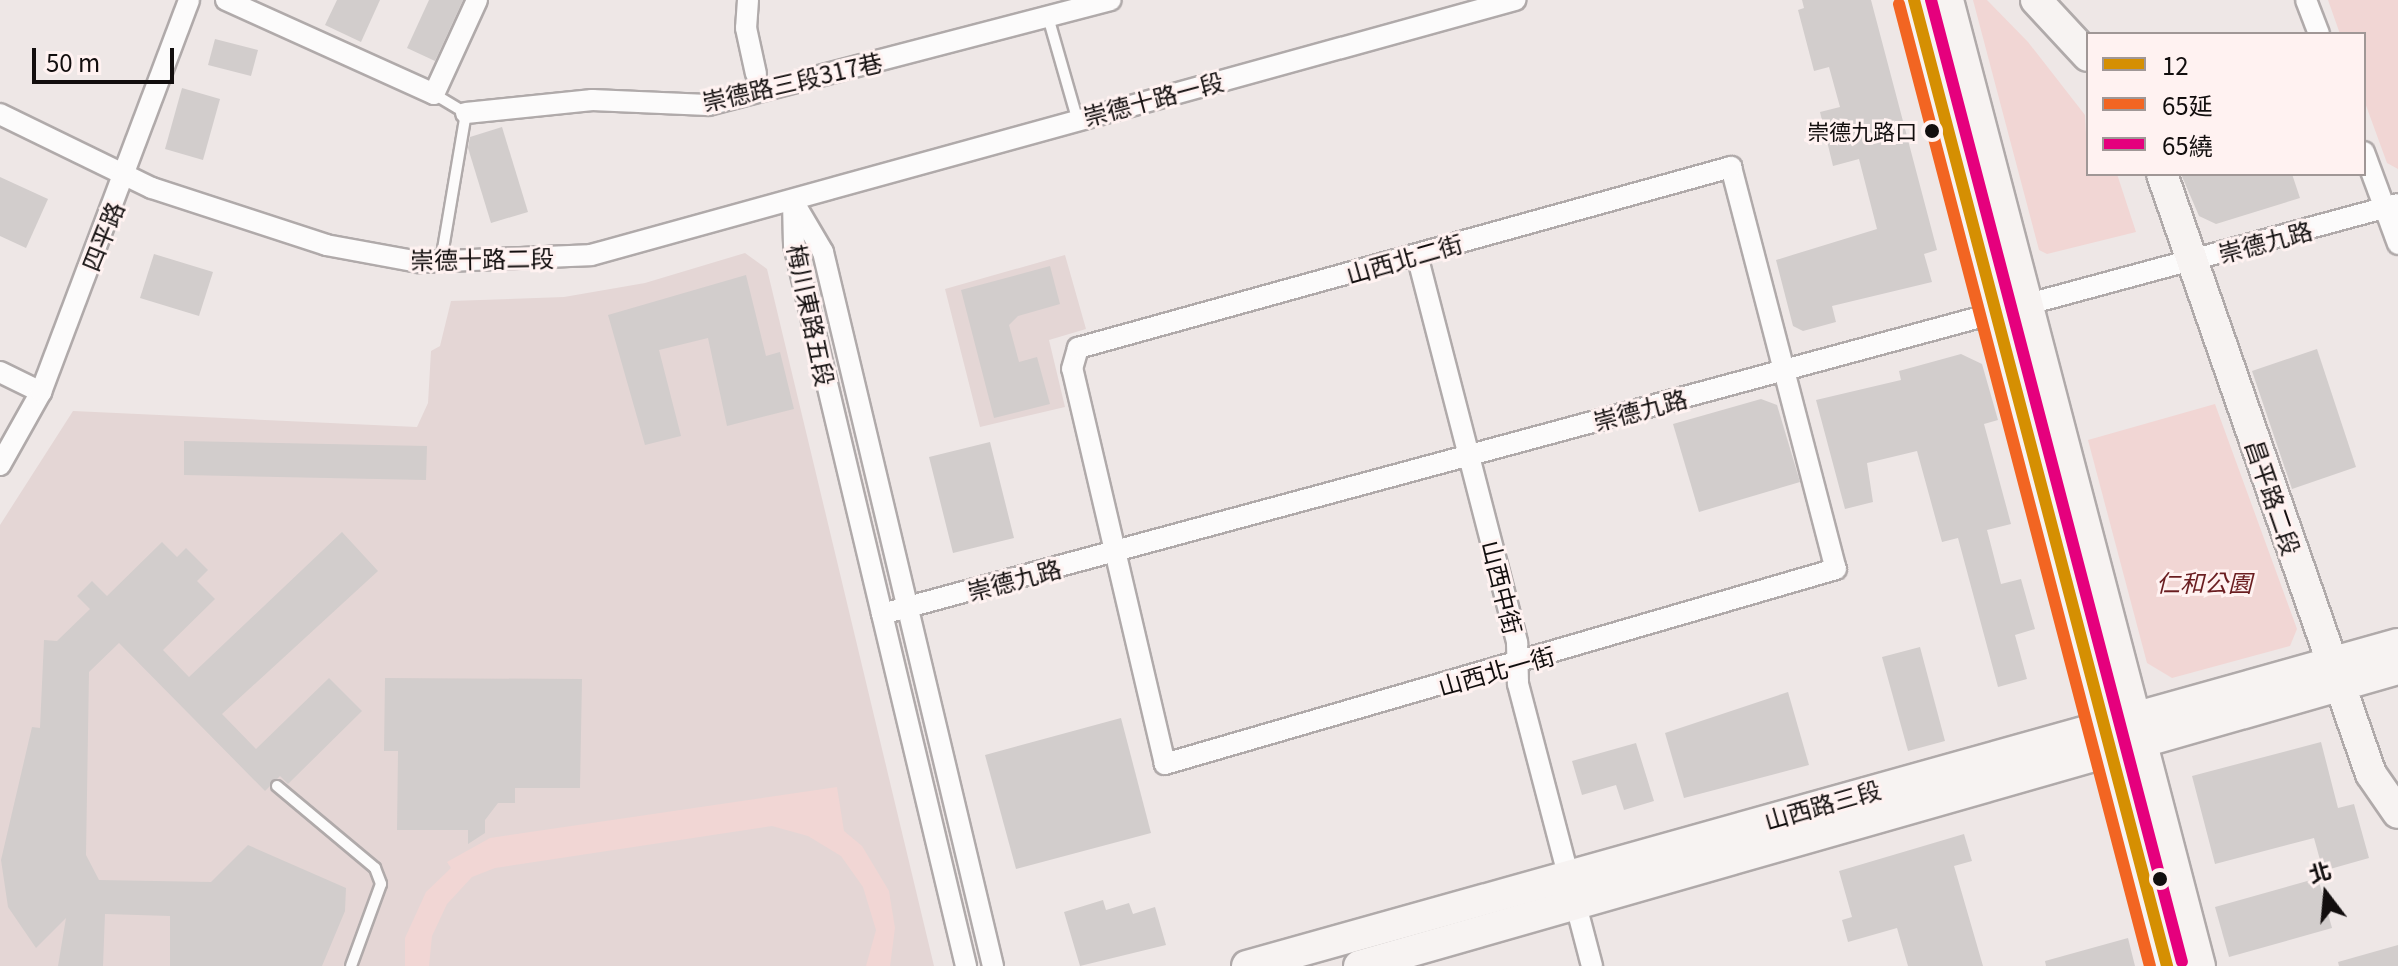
<!DOCTYPE html>
<meta charset="utf-8">
<style>
body{margin:0}
#map{position:relative;width:2398px;height:966px;overflow:hidden;background:#eee7e6;font-family:Georgia,"Noto Sans TC",serif}
div>[style]{position:absolute}
.built>*{inset:0;background:#e4d6d5}
.green>*{inset:0;background:#f1d6d4}
.building>*{inset:0;background:#d2cdcc}
.roads{filter:drop-shadow(2px 0 #b0aaaa) drop-shadow(-2px 0 #b0aaaa) drop-shadow(0 2px #b0aaaa) drop-shadow(0 -2px #b0aaaa)}
.lane>*{height:10px;margin:-5px;padding:0 5px;transform-origin:5px;border-radius:5px;background:#fcfbfb}
.street>*{height:20px;margin:-10px;padding:0 10px;transform-origin:10px;border-radius:10px;background:#fcfbfb}
.secondary>*{height:30px;margin:-15px;padding:0 15px;transform-origin:15px;border-radius:15px;background:#f7f3f2}
.bus-1>*{height:12px;margin:-6px;padding:0 6px;transform-origin:6px;border-radius:6px;background:#d58f02}
.bus-2>*{height:12px;margin:-6px;padding:0 6px;transform-origin:6px;border-radius:6px;background:#f26522}
.bus-3>*{height:12px;margin:-6px;padding:0 6px;transform-origin:6px;border-radius:6px;background:#e5007d}
.dots>*{width:22px;height:22px;translate:-50% -50%;box-sizing:border-box;border:4px solid #fff2f1;border-radius:50%}
span{translate:-50% -50%;white-space:nowrap;text-align:center;line-height:1.15;-webkit-text-stroke:6px #fff2f1;paint-order:stroke}
.bus-label{font-size:22px;color:#120e0e}
.right{translate:-100% -50%;text-align:right}
.street-label{font-size:24px;color:#120e0e}
.park-label{font-size:24px;color:#6a1d20;font-style:italic}
.legend{position:absolute;left:2086px;top:32px;width:280px;height:144px;box-sizing:border-box;background:#fff2f1;border:2px solid #a09796;margin:0;padding:10px 14px;list-style:none;font-size:24px;color:#120e0e}
.legend li{display:flex;align-items:center;gap:16px;height:40px}
.legend b{width:40px;border:2px solid #a09796}
.north{position:absolute;left:2286px;top:854px;width:80px;height:80px;-webkit-text-stroke:6px #fff2f1;paint-order:stroke;rotate:344deg;font-size:22px;font-weight:700;line-height:32px;text-align:center;color:#120e0e}
.north::after{content:'';display:block;margin:auto;width:28px;height:36px;background:#120e0e;clip-path:polygon(50% 0,100% 100%,50% 72%,0 100%)}
.scale{position:absolute;left:32px;top:48px;width:142px;height:36px;box-sizing:border-box;border:4px solid #120e0e;border-top:0;padding-left:10px;font-size:24px;line-height:28px;white-space:nowrap;color:#120e0e;-webkit-text-stroke:6px #fff2f1;paint-order:stroke}
</style>
<div id="map">
<div class="built">
<i style="clip-path:polygon(745px 253px,767px 269px,934px 966px,0 966px,0 525px,73px 411px,417px 427px,428px 403px,431px 351px,440px 346px,451px 301px,564px 297px,645px 283px)"></i>
<i style="clip-path:polygon(1065px 255px,1086px 329px,1049px 340px,1065px 407px,980px 427px,945px 289px)"></i>
</div>
<div class="green">
<i style="clip-path:polygon(1973px 0,1987px 0,2028px 42px,2085px 115px,2088px 174px,2117px 174px,2136px 232px,2047px 254px,2039px 250px)"></i>
<i style="clip-path:polygon(2328px 0,2398px 0,2398px 169px,2387px 163px,2364px 100px,2364px 34px,2340px 34px)"></i>
<i style="clip-path:polygon(2215px 404px,2297px 629px,2290px 646px,2172px 678px,2147px 663px,2088px 440px)"></i>
<i style="clip-path:polygon(837px 787px,844px 831px,862px 846px,889px 891px,895px 928px,890px 966px,866px 966px,876px 930px,863px 887px,841px 856px,808px 836px,772px 826px,495px 868px,472px 877px,447px 904px,432px 936px,429px 966px,405px 966px,405px 938px,426px 892px,451px 868px,447px 862px,490px 838px)"></i>
</div>
<div class="building">
<i style="clip-path:polygon(337px 0,380px 0,361px 42px,325px 25px)"></i>
<i style="clip-path:polygon(429px 0,463px 0,435px 61px,407px 48px)"></i>
<i style="clip-path:polygon(1802px 0,1871px 0,1937px 250px,1924px 254px,1932px 282px,1832px 306px,1836px 322px,1803px 331px,1793px 326px,1776px 260px,1877px 229px,1859px 159px,1833px 166px,1820px 112px,1840px 107px,1829px 67px,1814px 71px,1798px 10px,1804px 8px)"></i>
<i style="clip-path:polygon(215px 39px,258px 50px,251px 76px,208px 65px)"></i>
<i style="clip-path:polygon(182px 88px,220px 99px,203px 160px,165px 149px)"></i>
<i style="clip-path:polygon(502px 127px,528px 212px,491px 223px,468px 148px,470px 137px)"></i>
<i style="clip-path:polygon(2181px 174px,2292px 174px,2300px 198px,2216px 224px,2199px 216px)"></i>
<i style="clip-path:polygon(0 177px,48px 199px,26px 248px,0 236px)"></i>
<i style="clip-path:polygon(154px 254px,213px 272px,199px 316px,140px 298px)"></i>
<i style="clip-path:polygon(1050px 266px,1060px 304px,1018px 316px,1009px 325px,1019px 362px,1037px 357px,1050px 404px,994px 418px,961px 290px)"></i>
<i style="clip-path:polygon(746px 275px,766px 356px,780px 352px,794px 409px,727px 426px,708px 338px,659px 350px,681px 436px,645px 445px,608px 315px)"></i>
<i style="clip-path:polygon(2317px 349px,2356px 467px,2292px 489px,2252px 371px)"></i>
<i style="clip-path:polygon(1961px 354px,1982px 364px,1998px 420px,1984px 424px,2011px 524px,1987px 530px,2001px 584px,2021px 579px,2035px 629px,2015px 635px,2027px 679px,1998px 687px,1958px 538px,1942px 542px,1917px 451px,1867px 463px,1873px 502px,1845px 509px,1816px 400px,1901px 380px,1899px 371px)"></i>
<i style="clip-path:polygon(1761px 399px,1777px 405px,1800px 482px,1699px 512px,1673px 424px)"></i>
<i style="clip-path:polygon(184px 441px,427px 446px,426px 480px,184px 475px)"></i>
<i style="clip-path:polygon(990px 442px,1014px 538px,953px 553px,929px 457px)"></i>
<i style="clip-path:polygon(342px 532px,378px 571px,222px 714px,256px 749px,329px 678px,362px 711px,288px 784px,280px 776px,265px 791px,119px 643px,89px 672px,86px 855px,99px 880px,211px 882px,248px 845px,346px 888px,345px 911px,322px 966px,170px 966px,170px 916px,105px 914px,103px 966px,58px 966px,66px 918px,36px 948px,8px 907px,1px 860px,32px 727px,40px 728px,44px 640px,57px 641px,90px 609px,77px 596px,92px 581px,107px 596px,162px 542px,177px 557px,186px 548px,208px 570px,197px 581px,215px 599px,163px 650px,189px 677px)"></i>
<i style="clip-path:polygon(1920px 647px,1945px 741px,1908px 751px,1882px 657px)"></i>
<i style="clip-path:polygon(385px 678px,582px 679px,580px 788px,515px 788px,515px 803px,498px 803px,485px 820px,485px 833px,468px 844px,468px 830px,397px 830px,398px 751px,384px 751px)"></i>
<i style="clip-path:polygon(1788px 692px,1809px 765px,1684px 798px,1665px 733px)"></i>
<i style="clip-path:polygon(1121px 718px,1151px 833px,1016px 869px,985px 755px)"></i>
<i style="clip-path:polygon(2321px 742px,2338px 808px,2354px 804px,2369px 858px,2323px 871px,2314px 838px,2215px 864px,2192px 776px)"></i>
<i style="clip-path:polygon(1636px 743px,1654px 801px,1624px 810px,1616px 785px,1582px 795px,1572px 761px)"></i>
<i style="clip-path:polygon(1964px 834px,1972px 861px,1954px 866px,1983px 966px,1908px 966px,1897px 928px,1848px 942px,1842px 920px,1852px 917px,1839px 871px)"></i>
<i style="clip-path:polygon(2318px 878px,2332px 928px,2229px 957px,2215px 907px)"></i>
<i style="clip-path:polygon(1103px 900px,1106px 910px,1129px 903px,1133px 914px,1155px 907px,1166px 945px,1080px 966px,1064px 912px)"></i>
<i style="clip-path:polygon(2128px 938px,2135px 966px,2046px 966px,2045px 961px)"></i>
<i style="clip-path:polygon(2398px 945px,2398px 966px,2339px 966px,2338px 962px)"></i>
</div>
<div class="roads">
<div class="lane">
<i style="left:1048px;top:17px;width:105px;rotate:74deg"></i>
<i style="left:434px;top:94px;width:37px;rotate:31deg"></i>
<i style="left:466px;top:113px;width:150px;rotate:99.6deg"></i>
<i style="left:277px;top:786px;width:128px;rotate:39.9deg"></i>
<i style="left:375px;top:868px;width:17px;rotate:69deg"></i>
<i style="left:381px;top:884px;width:87px;rotate:110.1deg"></i>
</div>
<div class="street">
<i style="left:226px;top:0;width:228px;rotate:24.3deg"></i>
<i style="left:434px;top:94px;width:103px;rotate:-65.4deg"></i>
<i style="left:748px;top:0;width:28px;rotate:94deg"></i>
<i style="left:746px;top:28px;width:47px;rotate:77.7deg"></i>
<i style="left:2306px;top:0;width:36px;rotate:69deg"></i>
<i style="left:466px;top:113px;width:127px;rotate:-5.9deg"></i>
<i style="left:592px;top:100px;width:116px;rotate:2.5deg"></i>
<i style="left:708px;top:105px;width:416px;rotate:-14.6deg"></i>
<i style="left:0;top:114px;width:169px;rotate:26deg"></i>
<i style="left:152px;top:188px;width:183px;rotate:18.1deg"></i>
<i style="left:326px;top:245px;width:95px;rotate:10.4deg"></i>
<i style="left:419px;top:262px;width:172px;rotate:-2.3deg"></i>
<i style="left:591px;top:255px;width:959px;rotate:-15.43deg"></i>
<i style="left:2364px;top:152px;width:98px;rotate:69.7deg"></i>
<i style="left:1731px;top:167px;width:415px;rotate:75.4deg"></i>
<i style="left:1836px;top:569px;width:699px;rotate:163.8deg"></i>
<i style="left:1165px;top:764px;width:406px;rotate:-103.2deg"></i>
<i style="left:1072px;top:369px;width:22px;rotate:-74deg"></i>
<i style="left:1078px;top:348px;width:678px;rotate:-15.49deg"></i>
<i style="left:793px;top:201px;width:59px;rotate:59.5deg"></i>
<i style="left:823px;top:252px;width:734px;rotate:76.61deg"></i>
<i style="left:793px;top:201px;width:44px;rotate:88.7deg"></i>
<i style="left:794px;top:245px;width:741px;rotate:76.58deg"></i>
<i style="left:1417px;top:255px;width:401px;rotate:75.5deg"></i>
<i style="left:1517px;top:643px;width:41px;rotate:88.6deg"></i>
<i style="left:1518px;top:684px;width:292px;rotate:75.3deg"></i>
<i style="left:0;top:372px;width:46px;rotate:26deg"></i>
<i style="left:0;top:465px;width:84px;rotate:-60.7deg"></i>
<i style="left:41px;top:392px;width:419px;rotate:-69.3deg"></i>
<i style="left:882px;top:614px;width:1570px;rotate:-15.13deg"></i>
</div>
<div class="secondary">
<i style="left:1914px;top:0;width:999px;rotate:75.32deg"></i>
<i style="left:1948px;top:0;width:998px;rotate:75.38deg"></i>
<i style="left:2036px;top:0;width:76px;rotate:47.1deg"></i>
<i style="left:2162px;top:174px;width:635px;rotate:70.8deg"></i>
<i style="left:2371px;top:774px;width:47px;rotate:55.3deg"></i>
<i style="left:1247px;top:966px;width:1195px;rotate:-15.63deg"></i>
<i style="left:1359px;top:966px;width:1081px;rotate:-15.95deg"></i>
</div>
</div>
<div class="bus-1">
<i style="left:1914px;top:0;width:999px;rotate:75.32deg"></i>
</div>
<div class="bus-2">
<i style="left:1899px;top:4px;width:994px;rotate:75.38deg"></i>
</div>
<div class="bus-3">
<i style="left:1931px;top:0;width:994px;rotate:75.38deg"></i>
</div>
<div class="dots">
<i style="left:1932px;top:131px;background:#120e0e"></i>
<i style="left:2160px;top:879px;background:#120e0e"></i>
</div>
<div class="bus-label">
<span class="right" style="left:1917px;top:131px">崇德九路口</span>
</div>
<div class="street-label">
<span style="left:792px;top:81px;rotate:-13deg">崇德路三段317巷</span>
<span style="left:1153px;top:98px;rotate:-15deg">崇德十路一段</span>
<span style="left:102px;top:236px;rotate:-68deg">四平路</span>
<span style="left:2265px;top:241px;rotate:-15deg">崇德九路</span>
<span style="left:482px;top:258px;rotate:-1deg">崇德十路二段</span>
<span style="left:1404px;top:258px;rotate:-16deg">山西北二街</span>
<span style="left:812px;top:315px;rotate:78deg">梅川東路五段</span>
<span style="left:1640px;top:409px;rotate:-15deg">崇德九路</span>
<span style="left:2274px;top:497px;rotate:71deg">昌平路二段</span>
<span style="left:1014px;top:579px;rotate:-15deg">崇德九路</span>
<span style="left:1503px;top:587px;rotate:76deg">山西中街</span>
<span style="left:1496px;top:670px;rotate:-16deg">山西北一街</span>
<span style="left:1822px;top:804px;rotate:-16deg">山西路三段</span>
</div>
<div class="park-label">
<span style="left:2204px;top:582px">仁和公園</span>
</div>
<ul class="legend">
<li><b style="height:10px;background:#d58f02"></b>12</li>
<li><b style="height:10px;background:#f26522"></b>65延</li>
<li><b style="height:10px;background:#e5007d"></b>65繞</li>
</ul>
<div class="north">北</div>
<div class="scale">50 m</div>
</div>
